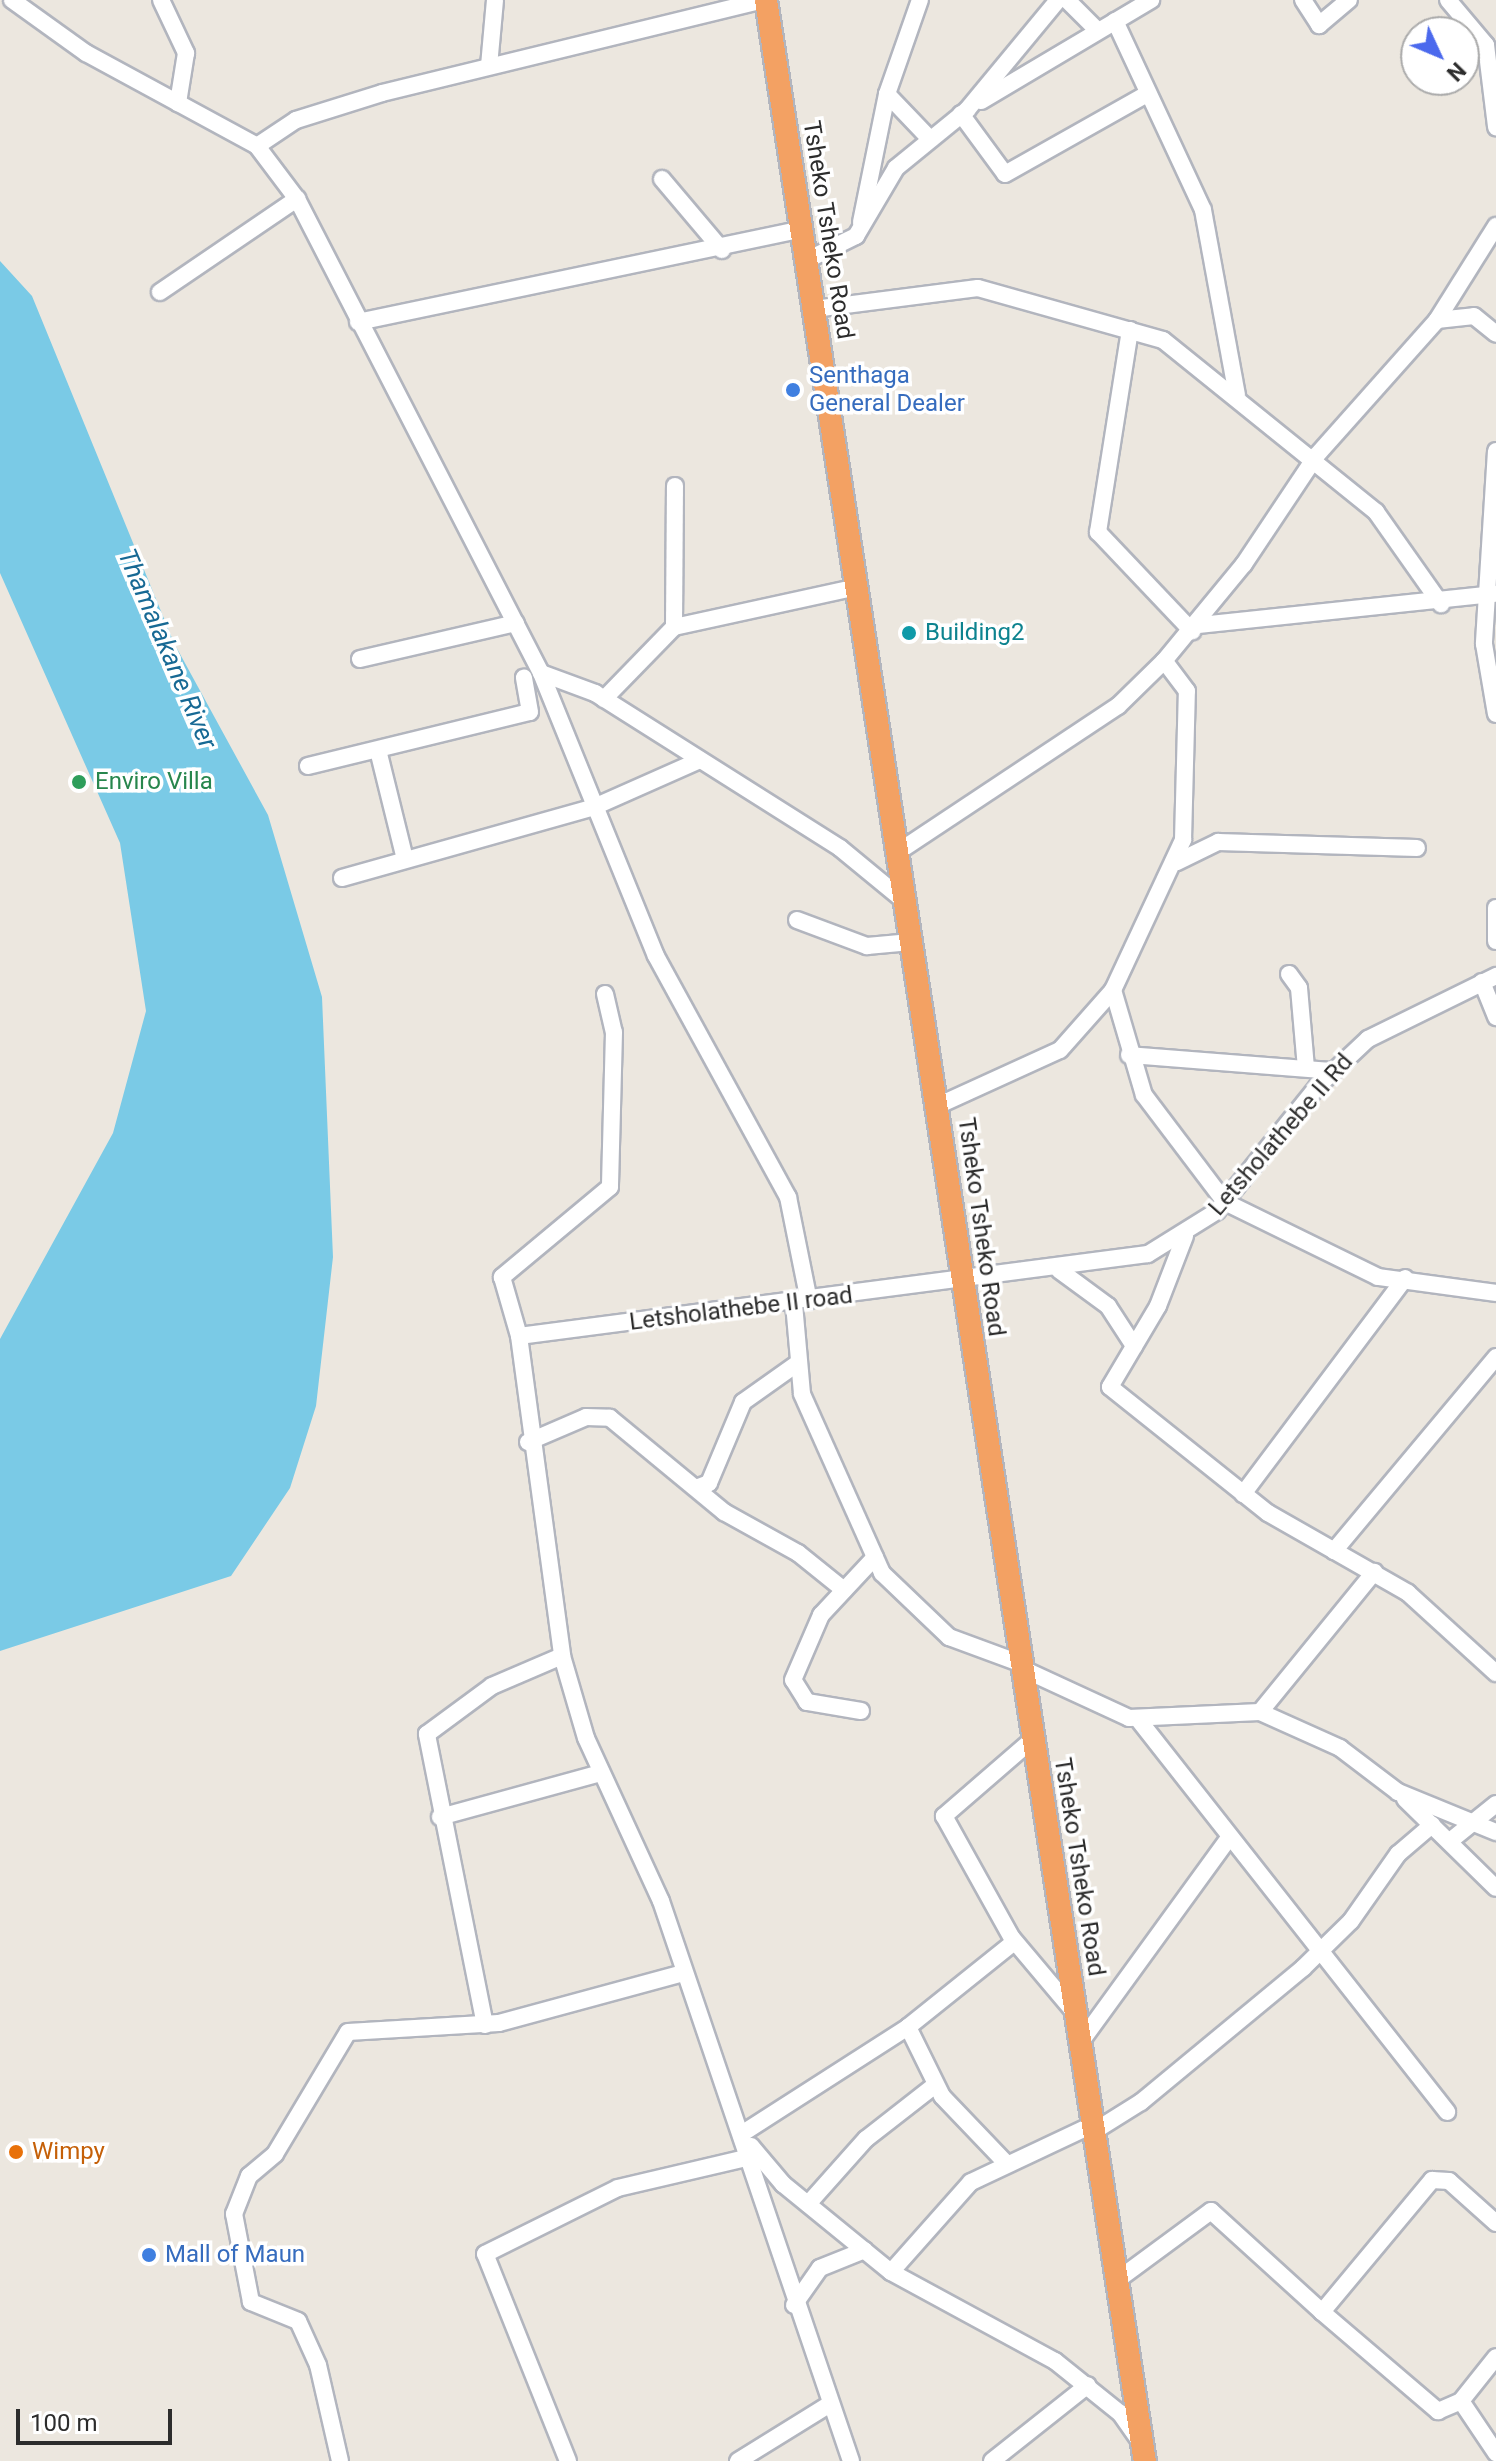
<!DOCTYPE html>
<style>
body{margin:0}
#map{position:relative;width:1496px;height:2461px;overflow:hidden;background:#ece7df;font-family:Roboto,sans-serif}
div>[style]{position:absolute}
.water>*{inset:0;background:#7acae6}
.roads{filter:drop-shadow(2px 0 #b2b5be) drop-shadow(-2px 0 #b2b5be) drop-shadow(0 2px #b2b5be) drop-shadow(0 -2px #b2b5be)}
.minor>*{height:16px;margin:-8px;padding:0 8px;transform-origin:8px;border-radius:8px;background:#fff}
.highway>*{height:22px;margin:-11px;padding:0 11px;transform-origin:11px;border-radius:11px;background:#f3a163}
.dots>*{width:22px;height:22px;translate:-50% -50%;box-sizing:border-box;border:4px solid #fff;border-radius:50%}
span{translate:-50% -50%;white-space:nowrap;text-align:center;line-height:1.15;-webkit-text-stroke:7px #fff;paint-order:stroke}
.street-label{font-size:24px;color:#2c2c2c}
.shop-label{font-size:24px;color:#366cbe}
.left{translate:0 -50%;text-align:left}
.culture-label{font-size:24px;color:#0d838f}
.leisure-label{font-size:24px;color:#27864d}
.food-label{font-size:24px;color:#c56008}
.water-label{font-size:26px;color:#176994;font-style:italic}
.north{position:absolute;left:1400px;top:16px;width:80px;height:80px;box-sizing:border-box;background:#fff;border:2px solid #ababab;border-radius:50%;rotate:134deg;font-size:22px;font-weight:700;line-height:32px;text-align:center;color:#2c2c2c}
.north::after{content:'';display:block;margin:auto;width:28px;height:36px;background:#4b69ed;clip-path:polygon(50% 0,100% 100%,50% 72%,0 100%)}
.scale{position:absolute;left:16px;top:2409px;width:156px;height:36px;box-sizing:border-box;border:4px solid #2c2c2c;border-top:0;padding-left:10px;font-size:24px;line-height:28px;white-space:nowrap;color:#2c2c2c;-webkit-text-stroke:6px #fff;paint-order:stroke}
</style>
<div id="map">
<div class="water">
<i style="clip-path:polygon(0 261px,32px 296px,174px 643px,268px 815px,322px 997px,333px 1257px,316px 1406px,290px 1488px,231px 1576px,0 1651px,0 1339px,113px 1133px,146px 1011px,120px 843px,0 573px)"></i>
</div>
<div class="roads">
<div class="minor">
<i style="left:12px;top:0;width:91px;rotate:35.6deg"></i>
<i style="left:86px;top:53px;width:195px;rotate:28.5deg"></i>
<i style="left:257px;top:146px;width:66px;rotate:53deg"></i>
<i style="left:297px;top:199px;width:533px;rotate:62.76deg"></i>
<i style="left:541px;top:673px;width:305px;rotate:67.9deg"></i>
<i style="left:656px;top:956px;width:275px;rotate:61.3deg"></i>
<i style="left:788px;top:1197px;width:106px;rotate:78.6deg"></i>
<i style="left:161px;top:0;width:59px;rotate:64.7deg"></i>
<i style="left:186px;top:53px;width:51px;rotate:99.1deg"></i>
<i style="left:1067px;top:0;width:42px;rotate:45deg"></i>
<i style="left:1303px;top:0;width:30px;rotate:57deg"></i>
<i style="left:1319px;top:25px;width:39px;rotate:-40deg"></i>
<i style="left:1448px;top:0;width:59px;rotate:49.8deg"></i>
<i style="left:1486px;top:45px;width:83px;rotate:83deg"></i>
<i style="left:1115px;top:21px;width:208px;rotate:65deg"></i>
<i style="left:1203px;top:210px;width:188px;rotate:79.6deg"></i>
<i style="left:489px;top:66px;width:66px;rotate:-84.8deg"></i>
<i style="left:887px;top:94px;width:61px;rotate:46.3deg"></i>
<i style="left:981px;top:101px;width:198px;rotate:-30.7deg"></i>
<i style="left:961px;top:114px;width:74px;rotate:53.7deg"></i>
<i style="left:1005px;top:174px;width:163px;rotate:-29.4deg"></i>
<i style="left:257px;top:146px;width:47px;rotate:-33.7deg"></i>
<i style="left:296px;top:120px;width:90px;rotate:-17.4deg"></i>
<i style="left:382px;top:93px;width:393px;rotate:-13.7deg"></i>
<i style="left:662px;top:179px;width:93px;rotate:49.8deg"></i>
<i style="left:861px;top:222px;width:131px;rotate:-78.5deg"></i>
<i style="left:887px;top:94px;width:100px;rotate:-70.7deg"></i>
<i style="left:805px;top:261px;width:57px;rotate:-26.1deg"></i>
<i style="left:856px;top:236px;width:79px;rotate:-59.5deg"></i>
<i style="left:896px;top:168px;width:92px;rotate:-39.2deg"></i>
<i style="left:967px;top:110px;width:143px;rotate:-50.4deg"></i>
<i style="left:160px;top:292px;width:166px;rotate:-34.2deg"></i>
<i style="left:814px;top:309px;width:165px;rotate:-7.3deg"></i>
<i style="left:978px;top:288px;width:192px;rotate:15.7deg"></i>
<i style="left:1163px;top:340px;width:274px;rotate:38.9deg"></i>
<i style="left:1376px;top:512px;width:113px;rotate:54.8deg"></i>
<i style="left:1437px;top:320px;width:37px;rotate:-6deg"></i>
<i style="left:1474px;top:316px;width:28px;rotate:39deg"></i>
<i style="left:358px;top:322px;width:451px;rotate:-11.8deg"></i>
<i style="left:1130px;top:330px;width:205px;rotate:99deg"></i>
<i style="left:1098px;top:532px;width:137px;rotate:46.5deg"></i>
<i style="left:1496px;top:451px;width:193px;rotate:93.6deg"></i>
<i style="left:1484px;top:644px;width:71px;rotate:80.3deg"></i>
<i style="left:1199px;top:625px;width:299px;rotate:-6deg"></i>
<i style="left:674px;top:627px;width:141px;rotate:-89.6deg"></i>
<i style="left:360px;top:659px;width:160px;rotate:-13deg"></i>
<i style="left:541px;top:673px;width:58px;rotate:20.3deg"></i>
<i style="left:595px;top:693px;width:290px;rotate:32.3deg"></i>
<i style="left:840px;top:848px;width:82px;rotate:39.5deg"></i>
<i style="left:604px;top:699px;width:100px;rotate:-45.8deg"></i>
<i style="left:674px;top:627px;width:188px;rotate:-12.3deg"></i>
<i style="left:378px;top:750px;width:112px;rotate:76.1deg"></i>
<i style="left:308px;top:766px;width:228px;rotate:-13.7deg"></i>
<i style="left:530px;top:712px;width:35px;rotate:-100deg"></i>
<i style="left:898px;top:852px;width:264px;rotate:-33.6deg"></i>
<i style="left:1118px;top:706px;width:64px;rotate:-44.4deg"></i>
<i style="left:1164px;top:661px;width:126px;rotate:-50.5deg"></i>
<i style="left:1244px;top:564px;width:130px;rotate:-56.3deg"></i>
<i style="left:1316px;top:456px;width:182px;rotate:-48.3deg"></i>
<i style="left:1437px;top:320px;width:111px;rotate:-57.9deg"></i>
<i style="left:1177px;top:862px;width:46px;rotate:-26deg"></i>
<i style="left:1218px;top:842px;width:199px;rotate:1.7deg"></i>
<i style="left:342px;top:878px;width:262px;rotate:-15.7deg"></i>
<i style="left:594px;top:807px;width:116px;rotate:-23.9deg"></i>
<i style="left:1496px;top:908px;width:33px;rotate:90deg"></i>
<i style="left:797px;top:920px;width:75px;rotate:20.4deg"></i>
<i style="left:867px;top:946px;width:44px;rotate:-5.2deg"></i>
<i style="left:1289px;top:974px;width:17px;rotate:54deg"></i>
<i style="left:1299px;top:988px;width:80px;rotate:85deg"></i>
<i style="left:1482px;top:982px;width:38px;rotate:68deg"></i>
<i style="left:1113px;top:990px;width:109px;rotate:73.6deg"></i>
<i style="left:1144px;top:1095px;width:134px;rotate:52.9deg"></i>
<i style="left:1225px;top:1202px;width:170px;rotate:26.1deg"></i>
<i style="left:1378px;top:1277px;width:119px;rotate:7.7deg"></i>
<i style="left:605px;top:994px;width:39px;rotate:77deg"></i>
<i style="left:614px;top:1032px;width:155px;rotate:91.5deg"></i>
<i style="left:610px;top:1187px;width:141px;rotate:140.2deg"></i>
<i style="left:502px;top:1277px;width:61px;rotate:73.9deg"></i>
<i style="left:519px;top:1336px;width:323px;rotate:82.3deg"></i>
<i style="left:562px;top:1656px;width:85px;rotate:73.7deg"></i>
<i style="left:586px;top:1738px;width:179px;rotate:65.3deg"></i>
<i style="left:661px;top:1901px;width:591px;rotate:71.26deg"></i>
<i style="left:1129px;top:1055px;width:204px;rotate:4.5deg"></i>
<i style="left:937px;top:1106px;width:135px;rotate:-24.5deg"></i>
<i style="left:1060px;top:1050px;width:80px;rotate:-48.5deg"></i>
<i style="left:1113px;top:990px;width:166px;rotate:-65deg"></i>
<i style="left:1183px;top:840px;width:149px;rotate:-88.5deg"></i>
<i style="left:1187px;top:691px;width:38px;rotate:-127deg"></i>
<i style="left:1185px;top:1236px;width:75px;rotate:111.1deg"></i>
<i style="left:1158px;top:1306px;width:94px;rotate:120.7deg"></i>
<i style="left:1110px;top:1387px;width:202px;rotate:38.6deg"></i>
<i style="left:1268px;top:1513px;width:161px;rotate:29.7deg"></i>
<i style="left:1408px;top:1593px;width:119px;rotate:42.3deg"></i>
<i style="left:1059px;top:1270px;width:61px;rotate:36.3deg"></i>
<i style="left:1108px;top:1306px;width:48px;rotate:57deg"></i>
<i style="left:794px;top:1304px;width:90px;rotate:84.9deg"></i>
<i style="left:802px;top:1394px;width:196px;rotate:65.9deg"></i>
<i style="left:882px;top:1573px;width:93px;rotate:43.7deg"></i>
<i style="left:949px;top:1637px;width:78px;rotate:20.3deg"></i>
<i style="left:519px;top:1336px;width:634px;rotate:-7.43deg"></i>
<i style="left:1148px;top:1254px;width:81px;rotate:-31.9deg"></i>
<i style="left:1217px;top:1211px;width:159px;rotate:-51.1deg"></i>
<i style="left:1317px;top:1087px;width:70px;rotate:-43.3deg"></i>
<i style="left:1368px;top:1039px;width:143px;rotate:-26.2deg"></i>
<i style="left:528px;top:1442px;width:63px;rotate:-23.3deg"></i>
<i style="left:586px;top:1417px;width:24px;rotate:2deg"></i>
<i style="left:610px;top:1418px;width:148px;rotate:39.5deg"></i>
<i style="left:724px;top:1512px;width:85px;rotate:29deg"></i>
<i style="left:798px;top:1553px;width:59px;rotate:38.8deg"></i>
<i style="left:696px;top:1488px;width:14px;rotate:-21deg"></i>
<i style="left:709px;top:1483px;width:88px;rotate:-67.2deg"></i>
<i style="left:743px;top:1402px;width:64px;rotate:-35.4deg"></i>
<i style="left:1243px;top:1494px;width:270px;rotate:-53.1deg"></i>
<i style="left:1334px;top:1551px;width:253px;rotate:-50.1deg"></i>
<i style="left:1023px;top:1669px;width:117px;rotate:24.8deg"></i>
<i style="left:1129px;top:1718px;width:131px;rotate:-2.6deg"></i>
<i style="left:1260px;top:1712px;width:88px;rotate:24.2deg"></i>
<i style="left:1340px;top:1748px;width:73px;rotate:37.2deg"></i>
<i style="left:1398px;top:1792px;width:106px;rotate:22.2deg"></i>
<i style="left:861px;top:1711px;width:55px;rotate:-170.5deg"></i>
<i style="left:807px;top:1702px;width:26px;rotate:-122deg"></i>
<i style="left:793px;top:1680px;width:71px;rotate:-66.7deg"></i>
<i style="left:821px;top:1615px;width:79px;rotate:-47deg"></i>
<i style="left:1260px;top:1712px;width:181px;rotate:-50.8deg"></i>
<i style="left:1138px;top:1719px;width:500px;rotate:51.8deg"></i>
<i style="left:1033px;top:1739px;width:118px;rotate:139.1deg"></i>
<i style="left:944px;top:1816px;width:140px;rotate:60.9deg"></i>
<i style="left:1012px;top:1938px;width:99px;rotate:49.9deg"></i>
<i style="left:1405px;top:1799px;width:127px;rotate:44.4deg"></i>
<i style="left:440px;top:1817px;width:167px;rotate:-15.3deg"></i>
<i style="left:1450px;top:1841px;width:59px;rotate:-38.8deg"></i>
<i style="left:485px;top:2025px;width:297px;rotate:-101.3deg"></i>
<i style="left:427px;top:1734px;width:81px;rotate:-36.4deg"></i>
<i style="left:492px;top:1686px;width:76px;rotate:-23.2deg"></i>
<i style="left:1080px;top:2043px;width:253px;rotate:-54deg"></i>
<i style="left:1093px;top:2132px;width:57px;rotate:-32deg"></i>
<i style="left:1141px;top:2102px;width:210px;rotate:-39.6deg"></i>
<i style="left:1303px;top:1968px;width:67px;rotate:-44.4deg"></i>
<i style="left:1351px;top:1921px;width:82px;rotate:-55deg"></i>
<i style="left:1398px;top:1854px;width:45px;rotate:-40.5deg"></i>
<i style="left:743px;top:2133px;width:196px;rotate:-32.7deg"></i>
<i style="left:751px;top:2146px;width:50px;rotate:49.9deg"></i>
<i style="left:783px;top:2184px;width:139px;rotate:39.2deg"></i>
<i style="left:891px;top:2272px;width:187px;rotate:28.5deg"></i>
<i style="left:1055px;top:2361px;width:83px;rotate:38.7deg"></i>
<i style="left:1120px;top:2413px;width:33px;rotate:55deg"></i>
<i style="left:1005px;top:2162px;width:91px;rotate:-133.7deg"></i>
<i style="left:942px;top:2096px;width:77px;rotate:-116.2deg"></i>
<i style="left:908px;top:2027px;width:136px;rotate:-38.7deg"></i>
<i style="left:808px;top:2204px;width:87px;rotate:-48.3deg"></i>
<i style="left:866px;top:2139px;width:88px;rotate:-38deg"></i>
<i style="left:891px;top:2272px;width:120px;rotate:-48.4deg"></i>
<i style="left:971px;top:2182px;width:134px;rotate:-25.2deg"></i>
<i style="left:1116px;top:2281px;width:118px;rotate:-36.4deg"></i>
<i style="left:1211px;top:2211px;width:150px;rotate:42.3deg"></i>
<i style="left:1322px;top:2312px;width:172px;rotate:-50.2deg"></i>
<i style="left:1432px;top:2180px;width:17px;rotate:3deg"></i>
<i style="left:1449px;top:2181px;width:63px;rotate:41.8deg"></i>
<i style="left:794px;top:2305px;width:45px;rotate:-54.9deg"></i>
<i style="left:820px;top:2268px;width:48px;rotate:-21.8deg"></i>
<i style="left:1322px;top:2312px;width:153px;rotate:40.5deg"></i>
<i style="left:1438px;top:2411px;width:25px;rotate:-23deg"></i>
<i style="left:1461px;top:2401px;width:56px;rotate:-51.5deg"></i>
<i style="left:1461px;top:2401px;width:63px;rotate:56.1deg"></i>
<i style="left:340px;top:2461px;width:98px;rotate:-102.9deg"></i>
<i style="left:318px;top:2365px;width:48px;rotate:-114.4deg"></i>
<i style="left:298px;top:2321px;width:51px;rotate:-158deg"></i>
<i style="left:251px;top:2302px;width:90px;rotate:-100.9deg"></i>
<i style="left:234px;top:2214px;width:41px;rotate:-68.5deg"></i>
<i style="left:249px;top:2176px;width:34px;rotate:-40deg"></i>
<i style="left:275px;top:2154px;width:142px;rotate:-59.1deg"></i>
<i style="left:348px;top:2032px;width:151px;rotate:-3.4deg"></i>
<i style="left:499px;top:2023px;width:191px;rotate:-15.2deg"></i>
<i style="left:568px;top:2461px;width:223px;rotate:-111.8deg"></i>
<i style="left:485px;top:2254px;width:148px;rotate:-26.4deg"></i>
<i style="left:618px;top:2188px;width:136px;rotate:-13.2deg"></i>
<i style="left:738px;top:2461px;width:108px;rotate:-31.8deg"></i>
<i style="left:992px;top:2461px;width:122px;rotate:-38.4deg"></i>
</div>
<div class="highway">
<i style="left:766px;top:0;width:2490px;rotate:81.25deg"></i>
</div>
</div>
<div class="dots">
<i style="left:793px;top:390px;background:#3f7fe0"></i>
<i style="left:909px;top:633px;background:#0f9aa8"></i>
<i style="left:79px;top:782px;background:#2e9e5b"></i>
<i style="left:16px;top:2152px;background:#e8710a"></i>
<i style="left:149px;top:2255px;background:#3f7fe0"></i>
</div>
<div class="street-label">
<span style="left:828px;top:230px;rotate:81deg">Tsheko Tsheko Road</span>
<span style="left:1281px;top:1135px;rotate:-49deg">Letsholathebe II Rd</span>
<span style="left:981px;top:1227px;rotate:82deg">Tsheko Tsheko Road</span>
<span style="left:741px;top:1309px;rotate:-7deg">Letsholathebe II road</span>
<span style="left:1079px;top:1867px;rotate:81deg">Tsheko Tsheko Road</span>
</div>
<div class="shop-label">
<span class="left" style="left:809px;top:390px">Senthaga<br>General Dealer</span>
<span class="left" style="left:165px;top:2255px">Mall of Maun</span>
</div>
<div class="culture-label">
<span class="left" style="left:925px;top:633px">Building2</span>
</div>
<div class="leisure-label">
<span class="left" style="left:95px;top:782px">Enviro Villa</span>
</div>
<div class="food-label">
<span class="left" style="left:32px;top:2152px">Wimpy</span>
</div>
<div class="water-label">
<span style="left:167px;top:649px;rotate:67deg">Thamalakane River</span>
</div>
<div class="north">N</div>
<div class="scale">100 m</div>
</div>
